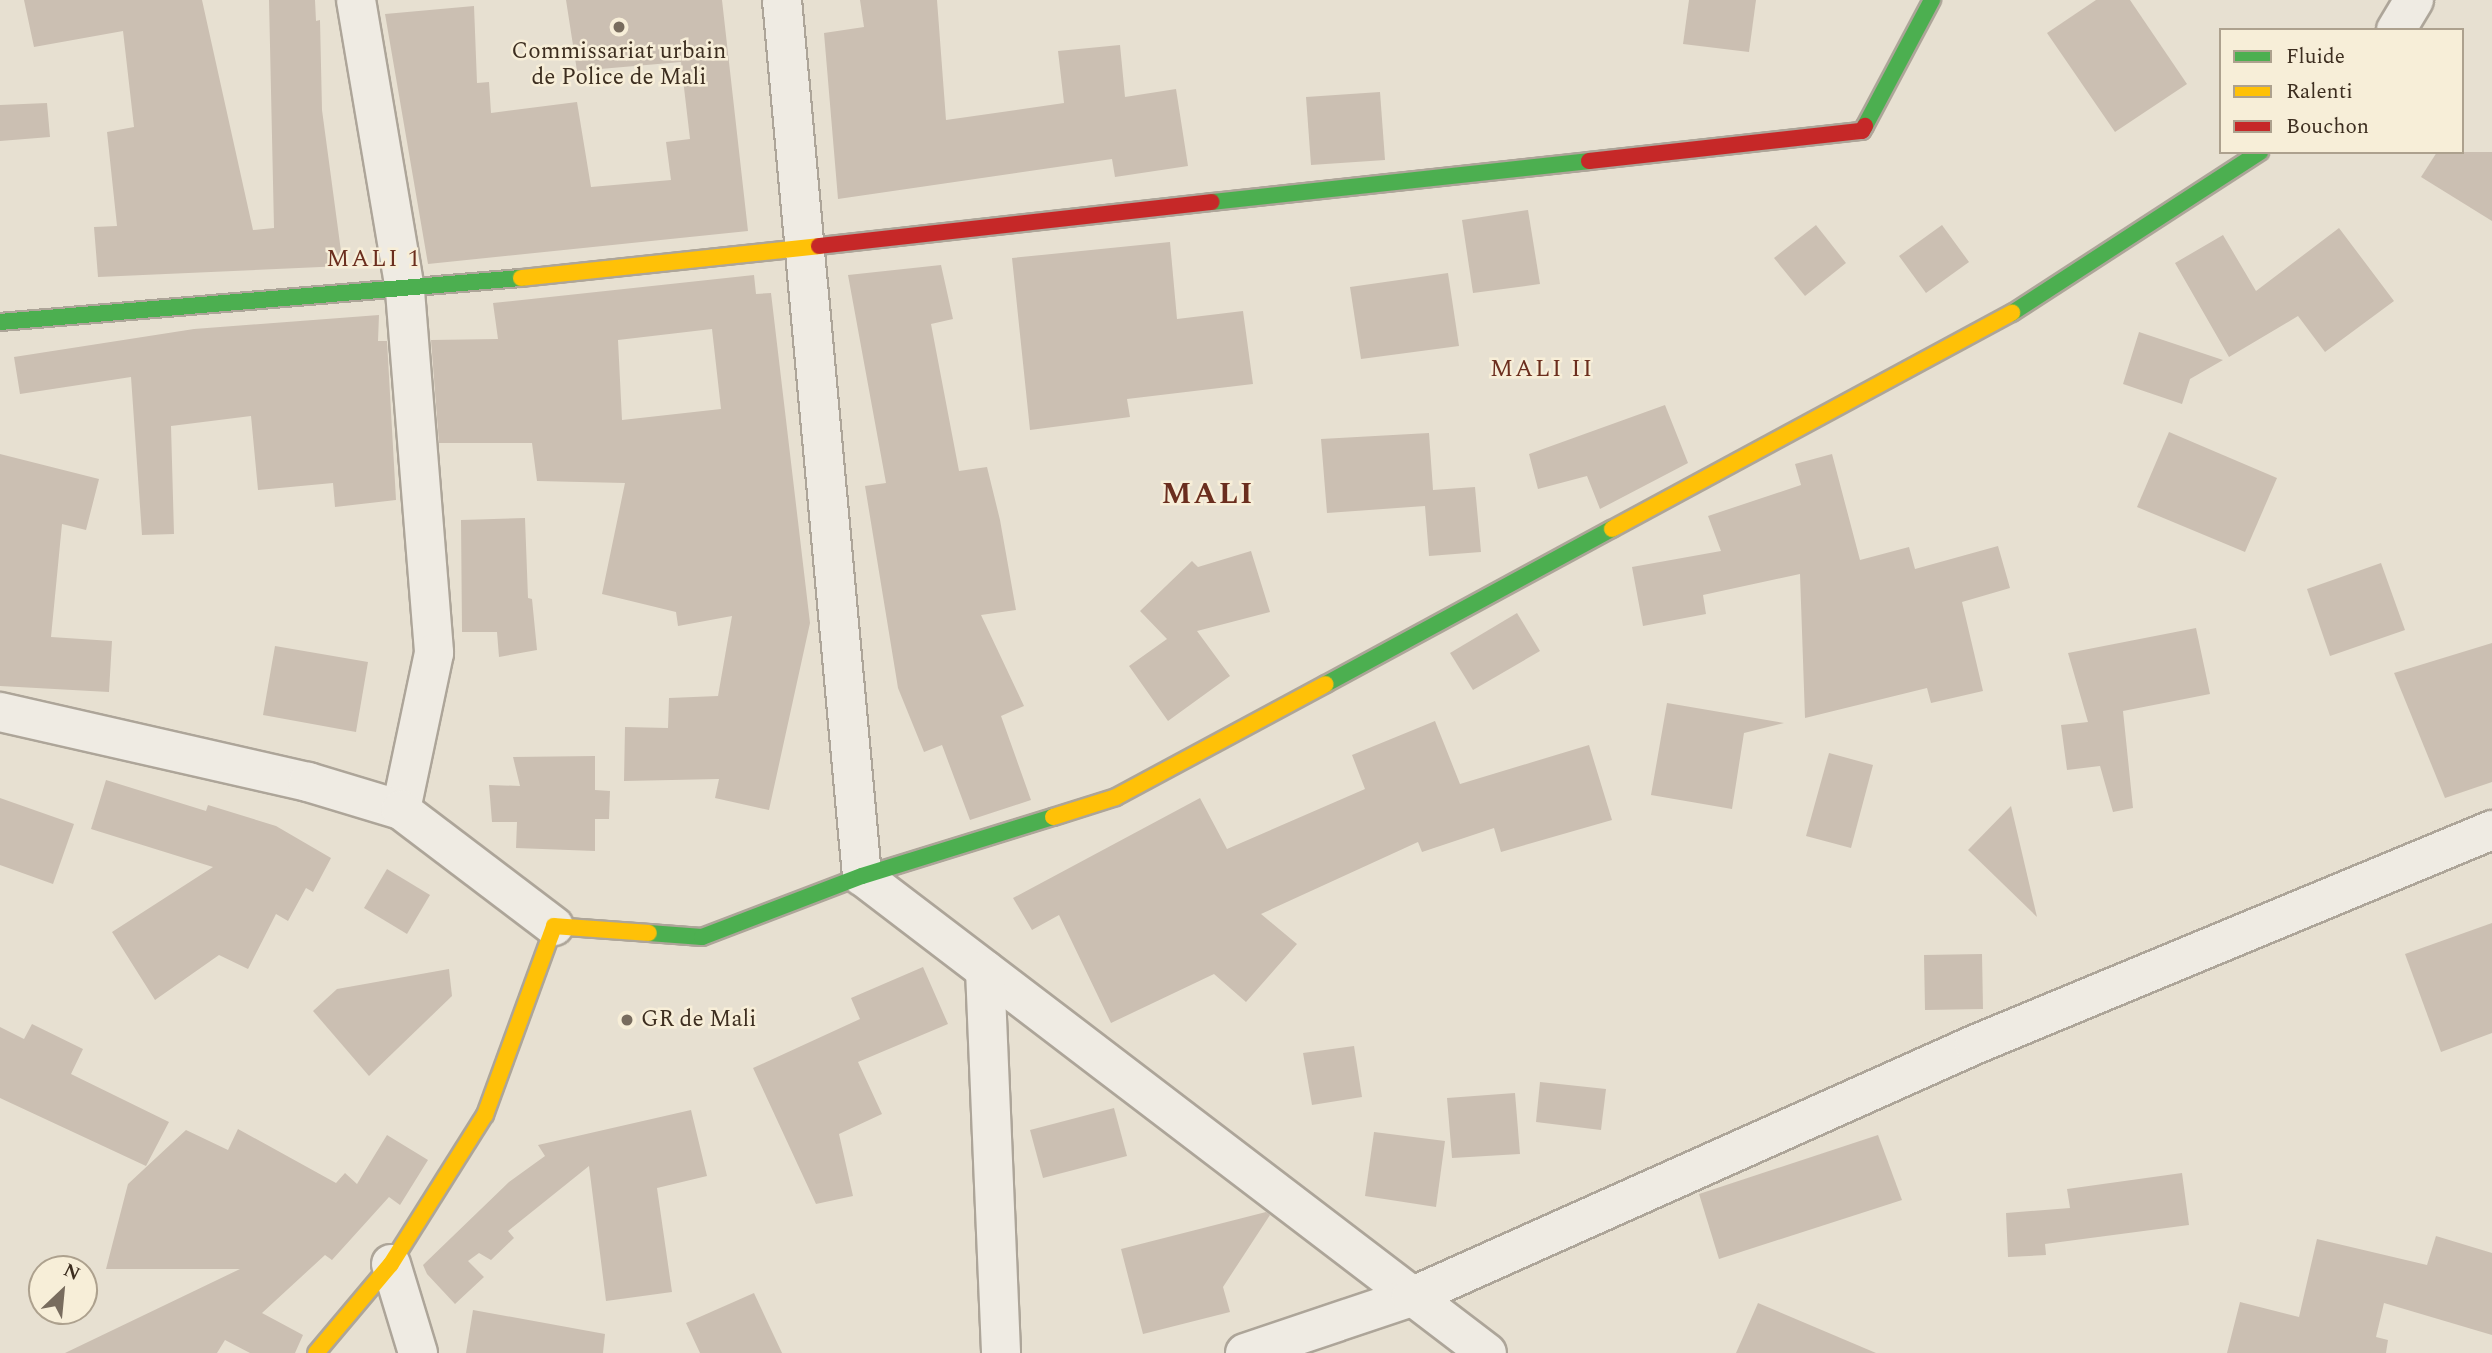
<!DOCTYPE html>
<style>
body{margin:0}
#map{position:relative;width:2492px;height:1353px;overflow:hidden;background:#e7e0d1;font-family:Spectral,serif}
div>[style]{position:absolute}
.building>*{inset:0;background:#cbbfb2}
.roads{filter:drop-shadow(2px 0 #ada599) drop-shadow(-2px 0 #ada599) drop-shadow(0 2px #ada599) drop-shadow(0 -2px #ada599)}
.street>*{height:38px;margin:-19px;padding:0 19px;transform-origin:19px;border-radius:19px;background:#efebe3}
.fast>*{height:16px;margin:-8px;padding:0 8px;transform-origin:8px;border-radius:8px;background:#4caf50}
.slow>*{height:16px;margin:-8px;padding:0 8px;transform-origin:8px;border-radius:8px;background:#ffc107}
.jam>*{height:16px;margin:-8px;padding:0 8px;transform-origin:8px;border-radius:8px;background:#c62828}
.dots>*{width:19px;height:19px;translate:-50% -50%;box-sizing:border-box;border:4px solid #f7eed8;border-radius:50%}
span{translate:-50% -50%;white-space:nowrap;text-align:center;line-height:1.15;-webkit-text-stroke:5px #f7eed8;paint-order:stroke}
.poi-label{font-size:23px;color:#3d2e20}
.left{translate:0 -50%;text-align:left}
.neighbourhood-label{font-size:24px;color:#6b2e1e;letter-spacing:2px}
.district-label{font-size:30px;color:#6b2e1e;font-weight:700;letter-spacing:2px}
.legend{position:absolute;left:2219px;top:28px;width:245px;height:126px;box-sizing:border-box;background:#f7eed8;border:2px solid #ada18e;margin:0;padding:9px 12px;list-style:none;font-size:21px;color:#3d2e20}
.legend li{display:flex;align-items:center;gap:14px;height:35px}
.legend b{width:35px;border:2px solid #ada18e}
.north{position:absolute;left:28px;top:1255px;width:70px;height:70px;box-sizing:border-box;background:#f7eed8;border:2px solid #ada18e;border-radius:50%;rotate:26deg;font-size:19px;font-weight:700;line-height:28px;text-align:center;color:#3d2e20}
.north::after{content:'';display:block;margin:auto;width:24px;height:32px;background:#786c5e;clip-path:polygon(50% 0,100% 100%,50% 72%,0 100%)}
</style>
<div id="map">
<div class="building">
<i style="clip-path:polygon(24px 0,202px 0,253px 230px,274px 228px,269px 0,315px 0,316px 21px,320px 20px,322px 110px,343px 266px,98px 277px,94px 227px,117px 226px,107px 132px,134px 127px,123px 31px,34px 47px)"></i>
<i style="clip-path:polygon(566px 0,722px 0,748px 231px,428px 264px,385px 14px,474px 6px,477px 83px,489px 82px,491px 113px,577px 102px,591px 187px,671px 180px,666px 142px,690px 139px,681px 62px,577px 71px)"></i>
<i style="clip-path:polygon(860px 0,937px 0,946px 120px,1064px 103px,1058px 51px,1120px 45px,1125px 97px,1176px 89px,1188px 166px,1115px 177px,1112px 159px,838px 199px,824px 33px,864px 27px)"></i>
<i style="clip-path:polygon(1689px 0,1756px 0,1749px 52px,1683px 44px)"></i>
<i style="clip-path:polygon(2096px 0,2130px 0,2187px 84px,2115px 132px,2047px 33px)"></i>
<i style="clip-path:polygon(1380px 92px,1385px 160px,1311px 165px,1306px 97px)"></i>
<i style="clip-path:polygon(47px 103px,50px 137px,0 141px,0 105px)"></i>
<i style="clip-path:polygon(2437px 152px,2492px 152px,2492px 221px,2421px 177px)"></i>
<i style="clip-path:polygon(1528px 210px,1540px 284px,1473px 293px,1462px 220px)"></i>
<i style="clip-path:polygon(1816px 225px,1846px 263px,1805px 296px,1774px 258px)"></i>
<i style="clip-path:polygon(1942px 225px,1969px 262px,1926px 293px,1899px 256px)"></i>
<i style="clip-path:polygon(2339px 228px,2394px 301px,2325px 352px,2298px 316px,2229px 357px,2175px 263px,2223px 235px,2256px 291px)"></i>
<i style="clip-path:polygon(1170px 242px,1177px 319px,1243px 311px,1253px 384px,1127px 399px,1130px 417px,1030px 430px,1012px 258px)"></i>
<i style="clip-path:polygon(941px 265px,953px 319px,931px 324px,959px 471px,987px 467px,1000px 520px,1016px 610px,981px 615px,1024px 706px,1001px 716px,1031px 800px,970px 820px,942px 745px,924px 752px,898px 688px,865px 486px,886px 483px,848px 275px)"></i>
<i style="clip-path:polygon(1448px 273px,1459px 346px,1361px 359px,1350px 287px)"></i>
<i style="clip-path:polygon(evenodd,754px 275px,756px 294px,771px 293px,810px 623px,769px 810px,715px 798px,719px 779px,624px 781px,625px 727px,668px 728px,669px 698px,718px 696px,732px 616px,678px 626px,676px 612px,602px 594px,625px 483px,537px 481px,532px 443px,439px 443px,431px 340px,498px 339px,493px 303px,754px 275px,712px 329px,721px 409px,622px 420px,618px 340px,712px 329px)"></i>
<i style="clip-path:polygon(379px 315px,378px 341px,387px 341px,396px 500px,335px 507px,333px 483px,258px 490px,251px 416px,171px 426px,174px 534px,142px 535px,131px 377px,20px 394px,14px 357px,194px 329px)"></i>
<i style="clip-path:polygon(2139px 332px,2223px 360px,2190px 379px,2182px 404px,2123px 384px)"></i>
<i style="clip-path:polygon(1665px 405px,1688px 463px,1600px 509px,1587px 476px,1538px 489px,1529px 454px)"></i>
<i style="clip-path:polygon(2169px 432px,2277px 478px,2245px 552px,2137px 507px)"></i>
<i style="clip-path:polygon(1429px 433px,1433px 490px,1475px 487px,1481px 552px,1429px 556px,1425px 506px,1327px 513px,1321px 439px)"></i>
<i style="clip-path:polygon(0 454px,99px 479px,86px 530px,62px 524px,51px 637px,112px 641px,109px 692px,0 686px)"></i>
<i style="clip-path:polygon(1832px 454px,1860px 560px,1909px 547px,1915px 569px,1998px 546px,2010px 588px,1962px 602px,1983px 691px,1931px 703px,1927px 688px,1805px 718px,1800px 574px,1703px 595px,1706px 614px,1643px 626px,1632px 567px,1721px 551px,1708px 516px,1801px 485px,1795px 464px)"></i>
<i style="clip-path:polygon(525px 518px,528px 598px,532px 599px,537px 650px,499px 657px,497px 632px,462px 632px,461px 520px)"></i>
<i style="clip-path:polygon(1251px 551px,1270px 612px,1197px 631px,1230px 676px,1168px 721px,1129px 666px,1167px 639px,1140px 611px,1192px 561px,1198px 567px)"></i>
<i style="clip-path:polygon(2381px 563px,2405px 630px,2330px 656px,2307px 589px)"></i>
<i style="clip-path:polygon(1517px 613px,1540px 651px,1473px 690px,1450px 653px)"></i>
<i style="clip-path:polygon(2196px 628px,2210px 694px,2123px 711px,2133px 808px,2113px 812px,2100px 766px,2067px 770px,2061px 725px,2088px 722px,2068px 653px)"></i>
<i style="clip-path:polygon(2492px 643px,2492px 782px,2445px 798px,2394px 673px)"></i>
<i style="clip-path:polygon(275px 646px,368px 662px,356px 732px,263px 715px)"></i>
<i style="clip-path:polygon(1667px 703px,1784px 723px,1744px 733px,1732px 809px,1651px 795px)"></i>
<i style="clip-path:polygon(1435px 721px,1460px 784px,1589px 745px,1612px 820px,1501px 852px,1494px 828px,1422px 852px,1418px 842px,1261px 914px,1297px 944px,1246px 1002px,1214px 974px,1111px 1023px,1059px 915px,1032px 930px,1013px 898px,1200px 798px,1227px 849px,1365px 789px,1352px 755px)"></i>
<i style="clip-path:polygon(1829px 753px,1873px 765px,1851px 848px,1806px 836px)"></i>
<i style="clip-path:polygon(595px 756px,595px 790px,610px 791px,609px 819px,595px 819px,595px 851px,516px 848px,517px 822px,492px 822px,489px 785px,520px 786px,513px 757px)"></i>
<i style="clip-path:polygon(106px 780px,206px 811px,208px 805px,276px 826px,331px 858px,313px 892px,306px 888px,288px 921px,276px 914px,248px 969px,219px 955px,155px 1000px,112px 932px,213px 867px,91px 829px)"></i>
<i style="clip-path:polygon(0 798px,74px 824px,53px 884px,0 865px)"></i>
<i style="clip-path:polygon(2011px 806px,2037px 917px,1968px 850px)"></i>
<i style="clip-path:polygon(387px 869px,430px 895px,407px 934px,364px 908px)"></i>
<i style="clip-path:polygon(2492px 923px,2492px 1033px,2441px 1052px,2405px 954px)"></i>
<i style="clip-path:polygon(1982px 954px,1983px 1009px,1925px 1010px,1924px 955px)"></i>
<i style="clip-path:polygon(923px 967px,948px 1024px,858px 1062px,882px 1114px,839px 1134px,853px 1196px,816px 1204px,753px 1068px,860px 1019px,851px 998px)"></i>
<i style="clip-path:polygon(449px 969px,452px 996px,369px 1076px,313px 1011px,337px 989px)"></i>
<i style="clip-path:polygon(32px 1024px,83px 1049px,71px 1074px,169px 1122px,146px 1166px,0 1098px,0 1027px,24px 1039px)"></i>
<i style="clip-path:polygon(1354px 1046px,1362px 1097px,1312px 1105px,1303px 1053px)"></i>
<i style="clip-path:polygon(1540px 1082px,1606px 1089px,1601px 1130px,1536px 1122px)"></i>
<i style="clip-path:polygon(1515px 1093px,1520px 1154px,1452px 1158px,1447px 1098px)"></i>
<i style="clip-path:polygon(1114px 1108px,1127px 1156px,1043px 1178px,1030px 1130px)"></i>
<i style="clip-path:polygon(691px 1110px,707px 1176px,657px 1188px,672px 1292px,606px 1301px,589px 1166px,508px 1231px,514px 1238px,491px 1260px,479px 1253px,468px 1261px,484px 1277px,455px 1304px,427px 1274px,423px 1265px,509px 1182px,545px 1156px,538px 1145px)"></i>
<i style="clip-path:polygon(238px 1129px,336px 1183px,345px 1173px,357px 1184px,387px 1135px,428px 1160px,400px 1205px,389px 1197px,332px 1260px,325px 1255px,262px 1313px,303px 1335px,295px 1353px,250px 1353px,225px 1340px,217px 1353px,65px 1353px,240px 1269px,106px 1269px,128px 1184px,186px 1130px,228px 1150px)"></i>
<i style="clip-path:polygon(1374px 1132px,1445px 1141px,1436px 1207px,1365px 1196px)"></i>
<i style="clip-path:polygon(1878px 1135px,1902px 1200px,1719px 1259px,1699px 1194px)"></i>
<i style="clip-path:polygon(2182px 1173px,2189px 1225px,2045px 1244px,2046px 1255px,2008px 1257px,2006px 1213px,2070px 1208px,2067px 1189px)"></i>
<i style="clip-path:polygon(1266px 1212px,1270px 1215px,1223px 1287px,1230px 1312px,1143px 1334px,1121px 1249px)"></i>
<i style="clip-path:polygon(2436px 1236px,2492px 1253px,2492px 1335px,2384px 1303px,2376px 1337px,2388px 1340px,2386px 1353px,2227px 1353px,2240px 1302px,2299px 1317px,2317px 1239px,2427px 1265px)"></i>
<i style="clip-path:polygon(754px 1293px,782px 1353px,700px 1353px,686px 1323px)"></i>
<i style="clip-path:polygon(1758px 1303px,1876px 1353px,1736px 1353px)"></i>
<i style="clip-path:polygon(473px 1310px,605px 1334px,603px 1353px,466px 1353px)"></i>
</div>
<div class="roads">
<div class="street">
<i style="left:356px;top:0;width:295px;rotate:80.4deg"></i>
<i style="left:405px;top:291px;width:363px;rotate:85.4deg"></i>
<i style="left:434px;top:653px;width:160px;rotate:101.9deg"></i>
<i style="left:782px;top:0;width:880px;rotate:84.78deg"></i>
<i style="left:862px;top:876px;width:786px;rotate:37.35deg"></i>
<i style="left:2396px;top:30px;width:35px;rotate:-59deg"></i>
<i style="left:0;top:712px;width:316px;rotate:12.8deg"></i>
<i style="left:308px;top:782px;width:97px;rotate:16.8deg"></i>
<i style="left:401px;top:810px;width:192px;rotate:37.2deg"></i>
<i style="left:985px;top:970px;width:383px;rotate:87.6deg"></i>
<i style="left:391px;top:1264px;width:93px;rotate:73.1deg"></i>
<i style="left:1245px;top:1353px;width:175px;rotate:-18.6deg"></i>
<i style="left:1411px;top:1297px;width:617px;rotate:-24.11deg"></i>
<i style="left:1974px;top:1045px;width:561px;rotate:-22.54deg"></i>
</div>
<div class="fast">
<i style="left:1865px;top:126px;width:143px;rotate:-62deg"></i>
<i style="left:1212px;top:202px;width:379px;rotate:-6.2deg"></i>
<i style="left:2012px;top:313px;width:296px;rotate:-33deg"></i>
<i style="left:0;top:322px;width:523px;rotate:-4.83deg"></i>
<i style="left:1326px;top:684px;width:325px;rotate:-28.5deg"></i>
<i style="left:649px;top:933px;width:53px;rotate:4.3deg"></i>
<i style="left:702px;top:937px;width:171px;rotate:-20.9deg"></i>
<i style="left:862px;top:876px;width:200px;rotate:-17.2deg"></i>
</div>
<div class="slow">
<i style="left:521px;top:278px;width:300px;rotate:-6.1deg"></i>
<i style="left:1612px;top:529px;width:455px;rotate:-28.4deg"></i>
<i style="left:1053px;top:817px;width:66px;rotate:-17.6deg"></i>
<i style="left:1116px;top:797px;width:238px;rotate:-28.3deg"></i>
<i style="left:316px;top:1353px;width:116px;rotate:-49.9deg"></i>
<i style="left:391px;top:1264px;width:176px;rotate:-57.8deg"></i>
<i style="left:485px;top:1115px;width:201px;rotate:-69.9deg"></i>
<i style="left:554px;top:926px;width:95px;rotate:4.2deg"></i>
</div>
<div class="jam">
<i style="left:1589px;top:161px;width:275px;rotate:-6.3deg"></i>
<i style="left:1862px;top:131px;width:6px;rotate:-59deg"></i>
<i style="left:819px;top:246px;width:395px;rotate:-6.4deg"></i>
</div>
</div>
<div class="dots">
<i style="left:619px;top:27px;background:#786c5e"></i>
<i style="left:627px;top:1020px;background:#786c5e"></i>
</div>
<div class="poi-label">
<span style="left:619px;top:65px">Commissariat urbain<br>de Police de Mali</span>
<span class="left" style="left:641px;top:1020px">GR de Mali</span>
</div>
<div class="neighbourhood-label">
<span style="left:374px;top:260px">MALI 1</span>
<span style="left:1542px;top:370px">MALI II</span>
</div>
<div class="district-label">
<span style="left:1208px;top:494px">MALI</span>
</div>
<ul class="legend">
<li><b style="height:9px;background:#4caf50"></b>Fluide</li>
<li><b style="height:9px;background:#ffc107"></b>Ralenti</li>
<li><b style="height:9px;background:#c62828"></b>Bouchon</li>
</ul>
<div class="north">N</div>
</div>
